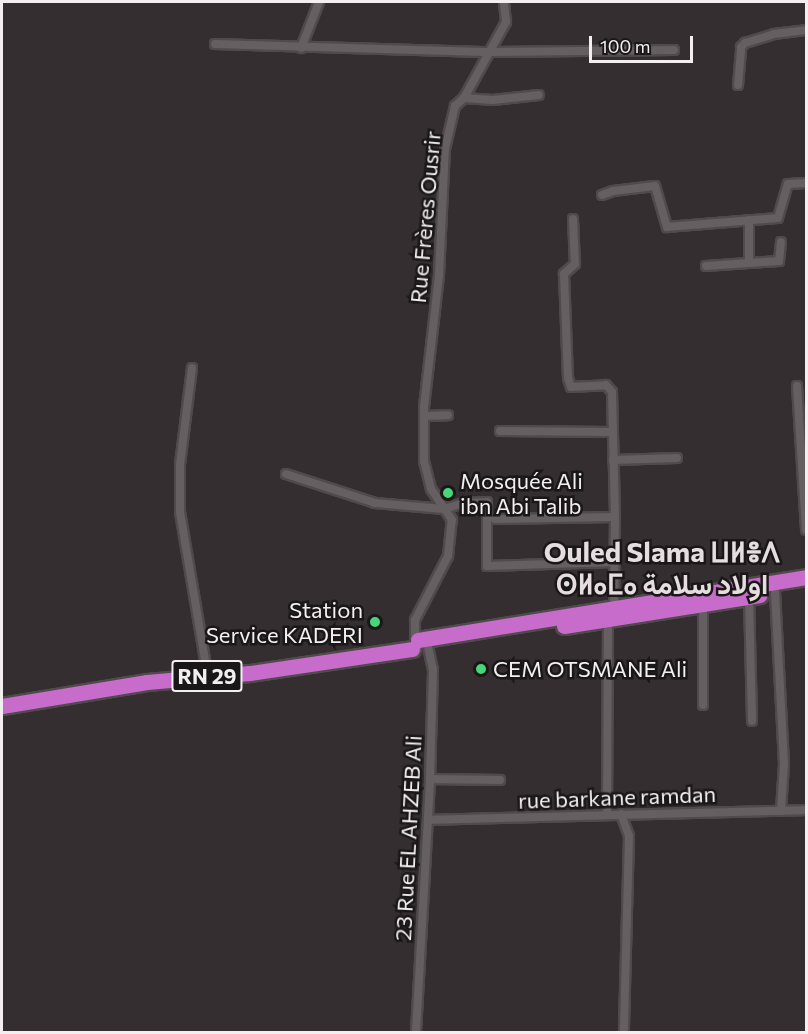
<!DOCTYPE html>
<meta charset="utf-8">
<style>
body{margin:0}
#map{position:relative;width:808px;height:1034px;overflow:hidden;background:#352e30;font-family:Commissioner,Vazirmatn,"Noto Sans Tifinagh",sans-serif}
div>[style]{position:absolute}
.roads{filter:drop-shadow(2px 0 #504a4c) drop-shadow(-2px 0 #504a4c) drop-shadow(0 2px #504a4c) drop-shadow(0 -2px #504a4c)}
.street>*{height:8px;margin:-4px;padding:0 4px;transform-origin:4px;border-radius:4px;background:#665f61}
.highway>*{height:15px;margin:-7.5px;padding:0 7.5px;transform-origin:7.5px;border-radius:7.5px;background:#c76cca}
.dots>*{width:16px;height:16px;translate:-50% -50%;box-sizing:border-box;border:3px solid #1a1718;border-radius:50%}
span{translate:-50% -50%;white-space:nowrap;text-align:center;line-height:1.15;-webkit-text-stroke:5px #1a1718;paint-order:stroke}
.shield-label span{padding:2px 4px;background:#1a1718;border:2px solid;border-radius:4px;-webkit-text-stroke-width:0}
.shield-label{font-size:21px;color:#f3eef0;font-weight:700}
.street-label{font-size:22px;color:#f3eef0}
.poi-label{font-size:22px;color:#f3eef0}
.left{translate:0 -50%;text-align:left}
.right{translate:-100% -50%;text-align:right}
.district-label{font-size:28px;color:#e6dde0;font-weight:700}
.frame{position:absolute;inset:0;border:3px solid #f3eef0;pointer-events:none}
.scale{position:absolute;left:589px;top:36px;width:104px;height:27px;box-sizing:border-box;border:3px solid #f3eef0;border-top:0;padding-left:8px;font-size:18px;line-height:21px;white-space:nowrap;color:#f3eef0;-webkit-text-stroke:4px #1a1718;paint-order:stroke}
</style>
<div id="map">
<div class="roads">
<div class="street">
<i style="left:215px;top:44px;width:276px;rotate:1.7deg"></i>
<i style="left:491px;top:52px;width:183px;rotate:-0.6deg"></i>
<i style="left:301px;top:48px;width:49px;rotate:-68.6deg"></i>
<i style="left:738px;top:85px;width:38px;rotate:-85deg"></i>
<i style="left:741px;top:47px;width:6px;rotate:-45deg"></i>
<i style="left:745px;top:43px;width:30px;rotate:-17deg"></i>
<i style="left:774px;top:34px;width:32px;rotate:-7deg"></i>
<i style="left:464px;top:98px;width:29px;rotate:4deg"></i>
<i style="left:493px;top:100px;width:46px;rotate:-6.2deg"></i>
<i style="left:602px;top:195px;width:12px;rotate:-20deg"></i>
<i style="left:613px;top:191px;width:42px;rotate:-6.8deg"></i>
<i style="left:655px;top:186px;width:43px;rotate:73.7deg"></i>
<i style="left:667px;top:227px;width:111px;rotate:-4.6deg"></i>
<i style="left:778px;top:218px;width:35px;rotate:-74deg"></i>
<i style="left:788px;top:184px;width:18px;rotate:-3deg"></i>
<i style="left:573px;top:219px;width:45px;rotate:87.5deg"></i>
<i style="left:575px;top:264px;width:15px;rotate:138deg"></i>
<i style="left:564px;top:274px;width:104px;rotate:87.8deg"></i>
<i style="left:568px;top:378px;width:9px;rotate:72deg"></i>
<i style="left:571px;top:387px;width:35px;rotate:-3deg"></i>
<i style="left:606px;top:385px;width:9px;rotate:49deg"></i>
<i style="left:612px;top:392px;width:125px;rotate:88.6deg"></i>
<i style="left:615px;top:517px;width:91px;rotate:90.6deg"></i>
<i style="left:749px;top:263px;width:30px;rotate:-4deg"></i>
<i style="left:779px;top:261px;width:19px;rotate:-84deg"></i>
<i style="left:706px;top:266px;width:43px;rotate:-4deg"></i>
<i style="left:749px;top:263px;width:43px;rotate:-90deg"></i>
<i style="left:192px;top:368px;width:98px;rotate:97.1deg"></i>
<i style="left:180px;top:465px;width:47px;rotate:90deg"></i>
<i style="left:180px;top:512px;width:156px;rotate:80.4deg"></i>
<i style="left:797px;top:386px;width:144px;rotate:86.4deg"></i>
<i style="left:424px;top:416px;width:24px;rotate:-2deg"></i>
<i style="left:500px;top:431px;width:112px;rotate:0.5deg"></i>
<i style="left:613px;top:460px;width:64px;rotate:-1.8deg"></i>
<i style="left:286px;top:474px;width:94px;rotate:18deg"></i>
<i style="left:375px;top:503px;width:69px;rotate:5deg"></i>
<i style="left:444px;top:509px;width:21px;rotate:-17deg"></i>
<i style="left:464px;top:503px;width:23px;rotate:-2deg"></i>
<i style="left:487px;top:502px;width:64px;rotate:90deg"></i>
<i style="left:487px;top:566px;width:127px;rotate:-1.8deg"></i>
<i style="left:495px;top:519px;width:120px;rotate:-1deg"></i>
<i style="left:775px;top:592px;width:172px;rotate:87deg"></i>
<i style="left:784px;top:764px;width:47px;rotate:93.7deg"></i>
<i style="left:749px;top:597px;width:124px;rotate:88.6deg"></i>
<i style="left:415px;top:639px;width:19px;rotate:-90deg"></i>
<i style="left:415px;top:620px;width:72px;rotate:-62.7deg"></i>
<i style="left:448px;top:556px;width:36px;rotate:-84deg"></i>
<i style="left:452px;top:520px;width:37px;rotate:-124deg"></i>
<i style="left:431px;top:489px;width:29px;rotate:-104deg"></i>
<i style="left:424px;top:461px;width:54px;rotate:-90deg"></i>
<i style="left:424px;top:407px;width:133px;rotate:-83.5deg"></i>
<i style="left:439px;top:275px;width:126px;rotate:-87.3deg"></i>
<i style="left:445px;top:149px;width:44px;rotate:-76.9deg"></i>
<i style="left:455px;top:106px;width:12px;rotate:-42deg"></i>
<i style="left:464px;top:98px;width:87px;rotate:-61.1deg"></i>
<i style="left:506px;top:22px;width:20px;rotate:-96deg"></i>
<i style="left:703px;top:705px;width:101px;rotate:-90deg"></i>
<i style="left:430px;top:779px;width:70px;rotate:0.8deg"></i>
<i style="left:621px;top:814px;width:23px;rotate:70deg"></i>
<i style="left:629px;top:836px;width:196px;rotate:91.5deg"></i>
<i style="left:607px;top:815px;width:195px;rotate:-89.7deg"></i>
<i style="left:428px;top:820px;width:378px;rotate:-1.5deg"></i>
<i style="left:416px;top:1032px;width:253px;rotate:-86.8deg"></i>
<i style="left:430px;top:779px;width:109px;rotate:-88.4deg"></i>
<i style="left:433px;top:670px;width:25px;rotate:-102deg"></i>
</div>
<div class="highway">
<i style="left:564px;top:626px;width:198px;rotate:-9deg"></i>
<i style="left:418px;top:640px;width:393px;rotate:-9.2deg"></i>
<i style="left:2px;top:706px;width:147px;rotate:-9.4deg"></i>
<i style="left:147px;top:682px;width:103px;rotate:-5deg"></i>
<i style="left:250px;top:673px;width:164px;rotate:-8.4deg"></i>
</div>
</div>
<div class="dots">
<i style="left:448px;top:493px;background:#46d77a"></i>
<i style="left:375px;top:622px;background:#46d77a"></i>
<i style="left:481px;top:669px;background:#46d77a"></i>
</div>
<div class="shield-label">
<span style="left:207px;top:676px">RN 29</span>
</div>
<div class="street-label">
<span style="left:425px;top:217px;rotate:-85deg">Rue Frères Ousrir</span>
<span style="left:617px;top:797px;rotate:-2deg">rue barkane ramdan</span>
<span style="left:408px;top:838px;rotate:-87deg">23 Rue EL AHZEB Ali</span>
</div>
<div class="poi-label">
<span class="left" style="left:460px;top:493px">Mosquée Ali<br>ibn Abi Talib</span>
<span class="right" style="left:363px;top:622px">Station<br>Service KADERI</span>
<span class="left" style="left:493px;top:669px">CEM OTSMANE Ali</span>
</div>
<div class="district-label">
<span style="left:662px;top:567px">Ouled Slama ⵡⵍⴻⴷ<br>ⵙⵍⴰⵎⴰ اولاد سلامة</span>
</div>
<div class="frame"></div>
<div class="scale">100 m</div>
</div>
